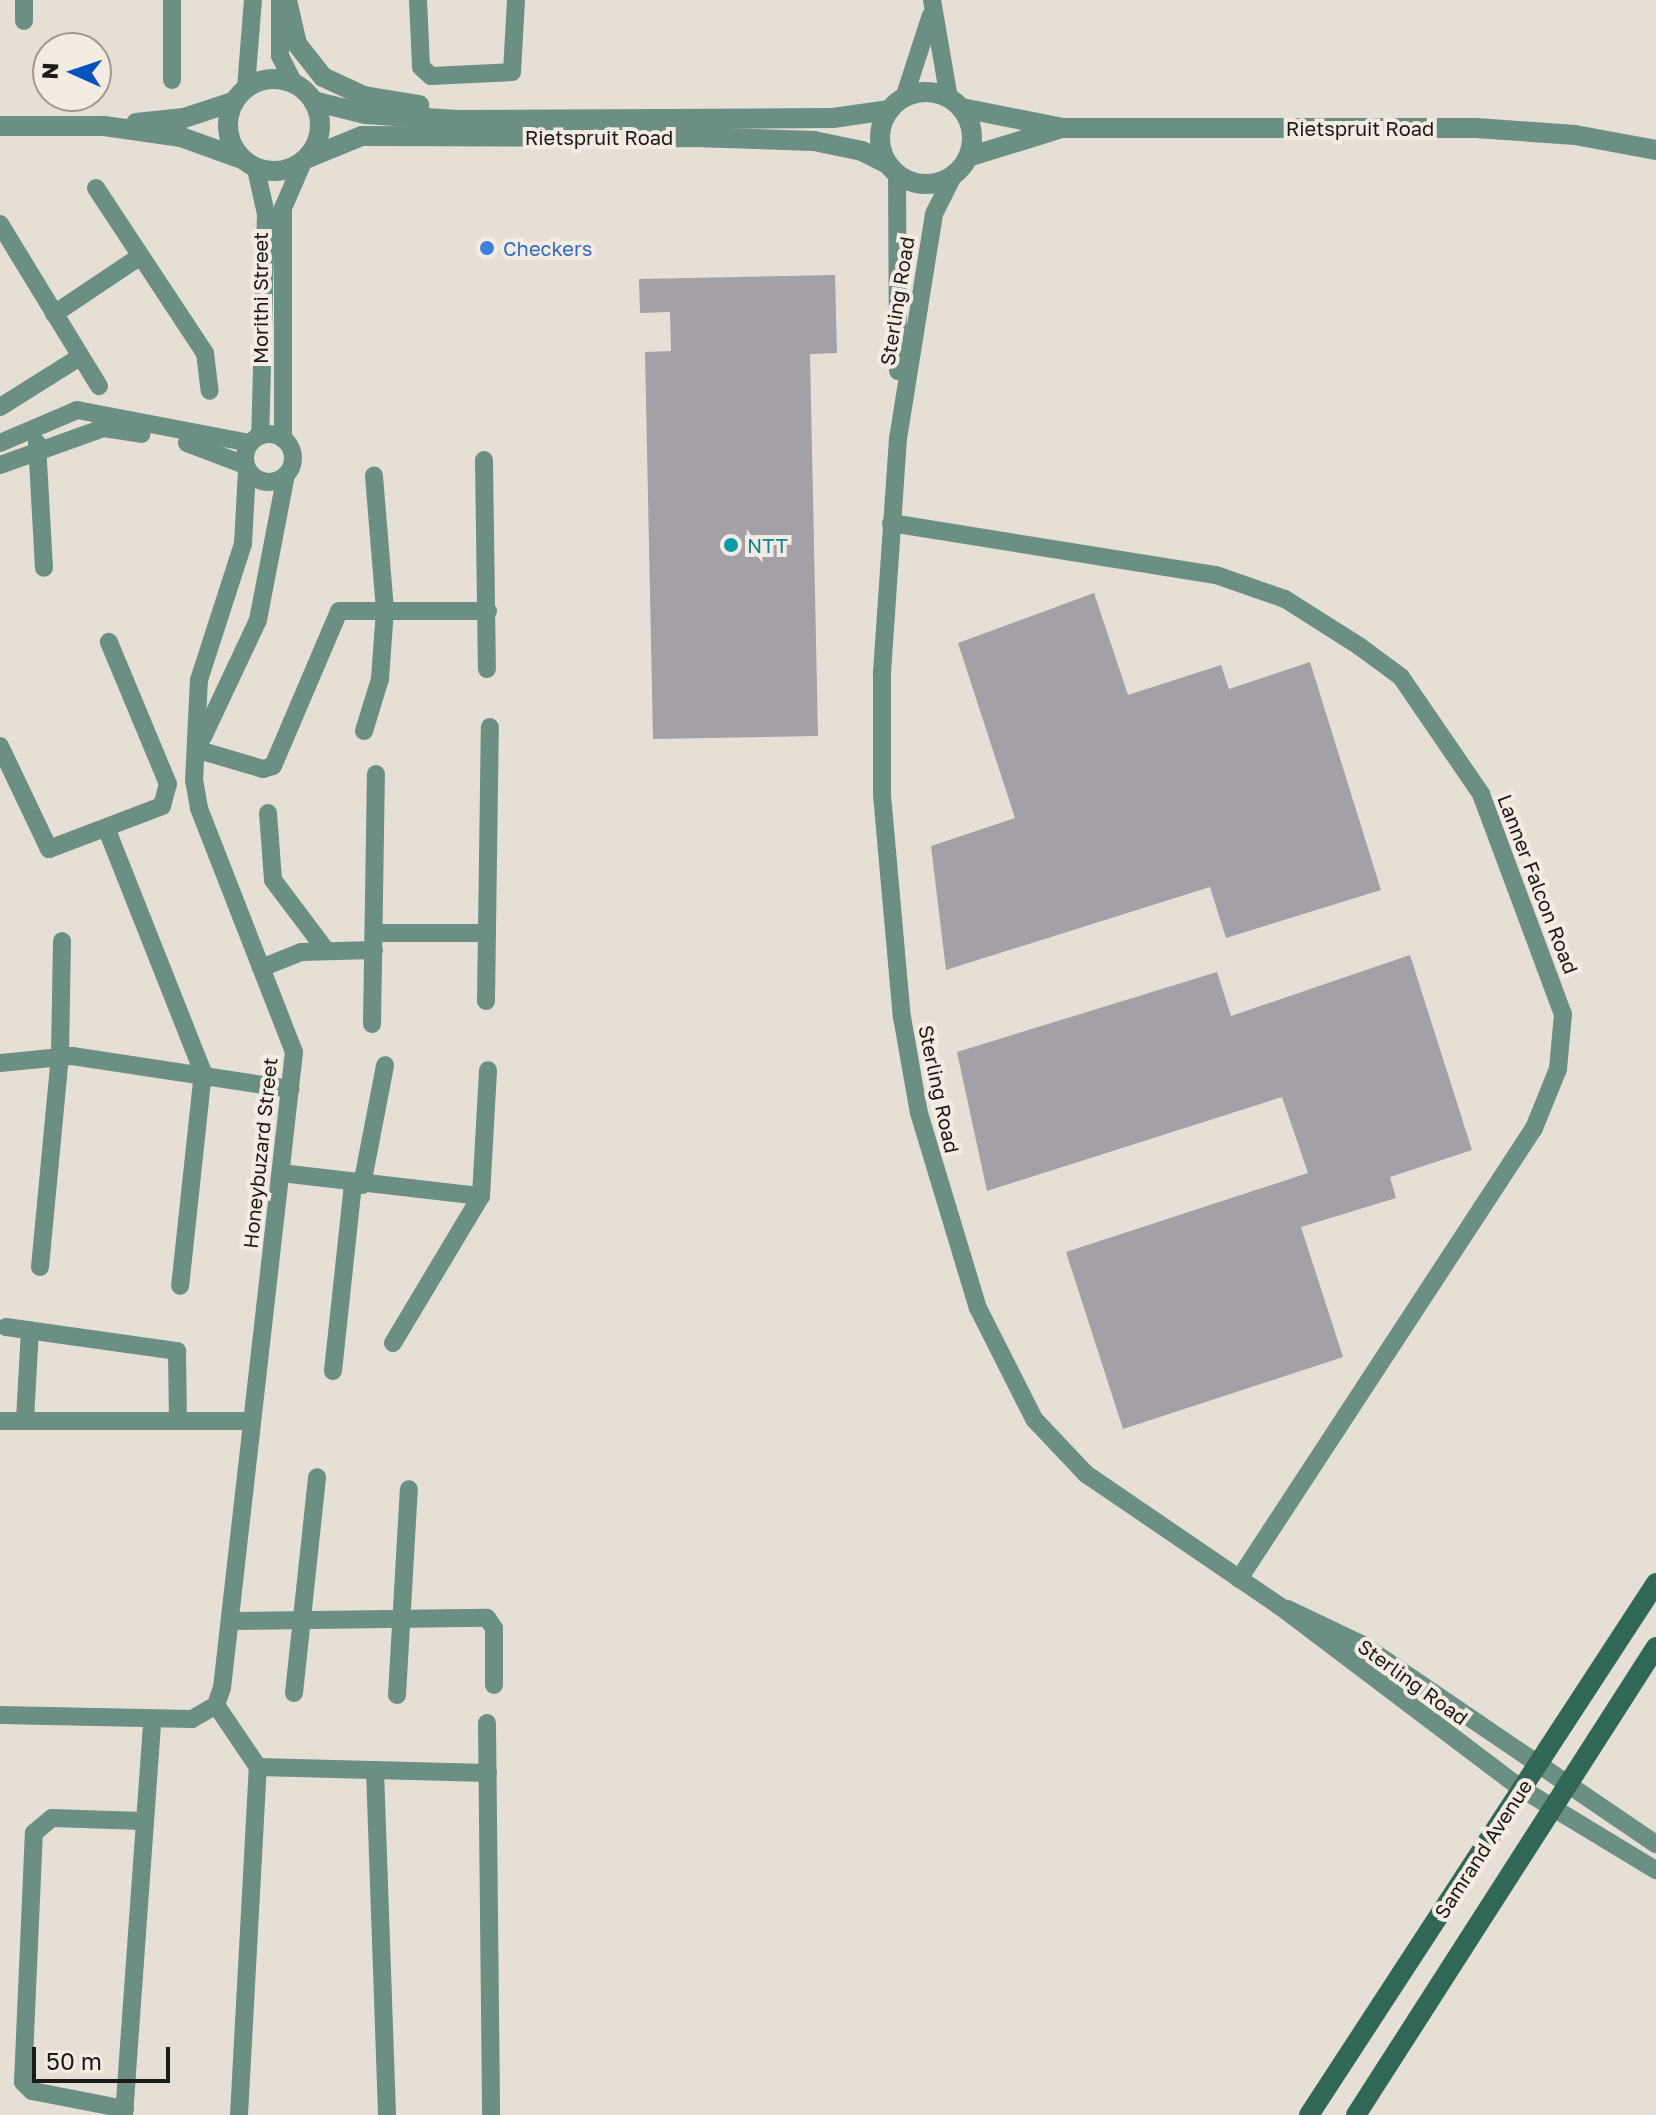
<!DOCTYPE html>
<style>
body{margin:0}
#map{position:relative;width:1656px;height:2115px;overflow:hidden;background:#e6dfd6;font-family:"Golos Text",sans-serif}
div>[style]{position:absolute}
.building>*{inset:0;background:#a59fa7}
.minor>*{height:18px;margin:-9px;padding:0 9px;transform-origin:9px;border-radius:9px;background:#6c8f83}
.minor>.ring{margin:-9px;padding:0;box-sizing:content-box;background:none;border:18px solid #6c8f83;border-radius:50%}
.tertiary>*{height:20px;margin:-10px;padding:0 10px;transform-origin:10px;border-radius:10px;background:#6c8f83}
.tertiary>.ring{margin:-10px;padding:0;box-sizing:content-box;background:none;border:20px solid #6c8f83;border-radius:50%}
.secondary>*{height:20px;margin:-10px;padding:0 10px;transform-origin:10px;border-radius:10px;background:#306757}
.dots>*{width:22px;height:22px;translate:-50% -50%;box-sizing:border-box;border:4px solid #f4ece3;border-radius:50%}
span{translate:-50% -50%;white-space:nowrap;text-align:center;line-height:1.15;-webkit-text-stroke:8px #f4ece3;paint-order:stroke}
.street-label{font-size:20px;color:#1c1a16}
.shop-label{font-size:20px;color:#366cbe}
.left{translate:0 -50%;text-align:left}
.culture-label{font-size:20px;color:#0d838f}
.north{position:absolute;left:32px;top:32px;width:80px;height:80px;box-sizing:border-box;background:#f4ece3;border:2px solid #9e9891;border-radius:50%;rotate:273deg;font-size:22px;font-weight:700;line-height:32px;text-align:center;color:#1c1a16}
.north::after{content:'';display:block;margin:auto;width:28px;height:36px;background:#0653bd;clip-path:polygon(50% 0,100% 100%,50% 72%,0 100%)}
.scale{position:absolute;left:32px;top:2047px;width:138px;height:36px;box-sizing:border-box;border:4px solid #1c1a16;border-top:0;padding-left:10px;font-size:24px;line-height:28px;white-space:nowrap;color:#1c1a16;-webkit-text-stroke:6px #f4ece3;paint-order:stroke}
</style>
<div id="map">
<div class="building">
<i style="clip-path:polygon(835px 275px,837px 353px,810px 354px,818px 736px,653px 739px,645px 352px,671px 351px,670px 312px,640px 313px,639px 279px)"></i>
<i style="clip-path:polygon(1094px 593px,1128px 695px,1221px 665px,1229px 689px,1310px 662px,1381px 890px,1226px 938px,1210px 887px,946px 970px,931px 846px,1015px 818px,958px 643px)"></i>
<i style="clip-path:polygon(1410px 955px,1472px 1150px,1390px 1177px,1396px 1198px,1301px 1227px,1343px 1357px,1123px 1429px,1066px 1252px,1308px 1173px,1282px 1097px,987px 1191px,957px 1052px,1217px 972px,1231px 1016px)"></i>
</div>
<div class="minor">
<i style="left:172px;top:0;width:80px;rotate:90deg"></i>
<i style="left:280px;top:0;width:56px;rotate:90deg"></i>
<i style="left:280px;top:56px;width:30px;rotate:63deg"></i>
<i style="left:418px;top:0;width:67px;rotate:87.4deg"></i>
<i style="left:421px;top:67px;width:13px;rotate:42deg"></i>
<i style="left:431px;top:76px;width:81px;rotate:-2.8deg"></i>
<i style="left:512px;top:72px;width:72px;rotate:-86.8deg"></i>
<i style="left:932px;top:0;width:99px;rotate:80.2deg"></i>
<i style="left:24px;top:21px;width:21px;rotate:-90deg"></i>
<i style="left:246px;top:88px;width:88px;rotate:-85.5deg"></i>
<i style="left:904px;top:98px;width:87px;rotate:-72deg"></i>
<i style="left:256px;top:169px;width:46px;rotate:77.5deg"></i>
<i style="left:266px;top:214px;width:222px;rotate:91.5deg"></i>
<i style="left:897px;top:174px;width:197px;rotate:89.7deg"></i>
<i style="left:953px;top:176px;width:42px;rotate:116.6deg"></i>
<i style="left:934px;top:214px;width:227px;rotate:99.1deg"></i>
<i style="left:898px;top:438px;width:237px;rotate:93.9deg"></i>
<i style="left:882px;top:674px;width:121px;rotate:90deg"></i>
<i style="left:882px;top:795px;width:223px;rotate:84.9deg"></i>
<i style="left:902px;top:1017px;width:97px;rotate:80deg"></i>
<i style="left:919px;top:1113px;width:204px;rotate:73.2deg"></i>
<i style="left:978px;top:1308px;width:124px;rotate:63.2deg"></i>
<i style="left:1034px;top:1419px;width:76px;rotate:46.6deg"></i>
<i style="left:1086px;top:1474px;width:236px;rotate:34.3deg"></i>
<i style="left:1281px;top:1607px;width:302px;rotate:37.1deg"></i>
<i style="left:1522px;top:1789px;width:157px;rotate:31.2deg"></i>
<i style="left:96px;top:188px;width:198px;rotate:56.6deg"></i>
<i style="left:205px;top:353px;width:38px;rotate:83deg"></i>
<i style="left:0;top:224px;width:190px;rotate:58.6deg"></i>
<i style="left:54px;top:314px;width:102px;rotate:-33.8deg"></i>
<i style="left:0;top:407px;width:94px;rotate:-32deg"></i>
<i class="ring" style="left:245px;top:434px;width:30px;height:30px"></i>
<i style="left:283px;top:439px;width:231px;rotate:-90deg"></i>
<i style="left:283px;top:208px;width:50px;rotate:-66.5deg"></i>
<i style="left:0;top:443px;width:84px;rotate:-23.2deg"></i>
<i style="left:77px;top:410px;width:176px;rotate:10.8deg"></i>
<i style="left:37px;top:443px;width:125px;rotate:86.8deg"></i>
<i style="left:187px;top:443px;width:62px;rotate:20.8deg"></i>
<i style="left:484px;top:460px;width:209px;rotate:89.2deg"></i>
<i style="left:0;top:465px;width:110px;rotate:-19.6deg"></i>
<i style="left:104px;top:428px;width:38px;rotate:9deg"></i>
<i style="left:891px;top:523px;width:329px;rotate:9.1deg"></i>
<i style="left:1216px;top:575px;width:73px;rotate:19.2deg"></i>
<i style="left:1285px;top:599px;width:88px;rotate:32.4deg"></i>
<i style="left:1359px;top:646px;width:52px;rotate:36.4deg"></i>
<i style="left:1401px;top:677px;width:142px;rotate:55.6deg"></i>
<i style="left:1481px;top:794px;width:235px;rotate:69.6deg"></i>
<i style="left:1563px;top:1014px;width:55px;rotate:95.2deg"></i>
<i style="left:1558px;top:1069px;width:64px;rotate:112.1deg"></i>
<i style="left:1534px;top:1128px;width:539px;rotate:123.19deg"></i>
<i style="left:364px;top:731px;width:54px;rotate:-72.9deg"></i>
<i style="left:380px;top:679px;width:69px;rotate:-85.9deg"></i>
<i style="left:385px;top:610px;width:135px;rotate:-94.7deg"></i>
<i style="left:203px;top:737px;width:129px;rotate:-64.8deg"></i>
<i style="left:258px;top:620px;width:148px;rotate:-79.1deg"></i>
<i style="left:0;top:746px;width:114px;rotate:64.6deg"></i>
<i style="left:49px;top:849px;width:121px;rotate:-20.8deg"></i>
<i style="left:162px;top:806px;width:23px;rotate:-75deg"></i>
<i style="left:168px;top:784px;width:154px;rotate:-112.6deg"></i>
<i style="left:202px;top:751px;width:64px;rotate:16.4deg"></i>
<i style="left:263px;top:769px;width:10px;rotate:-17deg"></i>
<i style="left:273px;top:766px;width:168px;rotate:-66.9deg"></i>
<i style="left:339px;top:611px;width:149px"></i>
<i style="left:268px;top:813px;width:67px;rotate:85.7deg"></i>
<i style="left:273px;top:880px;width:86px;rotate:53deg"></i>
<i style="left:107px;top:830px;width:260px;rotate:68.4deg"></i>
<i style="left:203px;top:1072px;width:215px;rotate:96.1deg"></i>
<i style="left:374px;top:933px;width:113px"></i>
<i style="left:261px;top:968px;width:43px;rotate:-21.8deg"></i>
<i style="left:301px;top:952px;width:73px;rotate:-1.6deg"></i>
<i style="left:486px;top:1001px;width:274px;rotate:-89.2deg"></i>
<i style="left:372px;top:1024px;width:250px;rotate:-89.1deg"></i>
<i style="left:0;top:1063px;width:72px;rotate:-5.6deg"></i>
<i style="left:72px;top:1056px;width:221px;rotate:8.6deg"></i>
<i style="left:281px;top:1173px;width:201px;rotate:6.6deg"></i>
<i style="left:481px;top:1196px;width:126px;rotate:-86.8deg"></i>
<i style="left:362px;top:1185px;width:122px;rotate:-79.1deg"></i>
<i style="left:40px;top:1267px;width:213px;rotate:-84.6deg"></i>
<i style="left:60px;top:1055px;width:114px;rotate:-89deg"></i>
<i style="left:6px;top:1327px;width:173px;rotate:8deg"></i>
<i style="left:177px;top:1351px;width:69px;rotate:89.2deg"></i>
<i style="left:393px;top:1343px;width:171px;rotate:-59.1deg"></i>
<i style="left:333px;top:1371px;width:188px;rotate:-83.9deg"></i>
<i style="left:25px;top:1419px;width:89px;rotate:-86.8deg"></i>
<i style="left:0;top:1421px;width:249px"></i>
<i style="left:1288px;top:1609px;width:83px;rotate:25.6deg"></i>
<i style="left:1363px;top:1645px;width:354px;rotate:34.2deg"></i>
<i style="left:230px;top:1621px;width:257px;rotate:-0.7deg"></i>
<i style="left:487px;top:1618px;width:12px;rotate:55deg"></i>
<i style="left:494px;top:1628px;width:57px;rotate:90deg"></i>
<i style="left:294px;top:1693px;width:217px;rotate:-83.9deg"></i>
<i style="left:397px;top:1695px;width:206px;rotate:-86.7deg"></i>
<i style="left:216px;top:1705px;width:75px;rotate:55.9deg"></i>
<i style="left:258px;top:1767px;width:230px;rotate:1.5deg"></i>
<i style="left:0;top:1715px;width:192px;rotate:1.2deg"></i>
<i style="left:192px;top:1719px;width:28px;rotate:-30deg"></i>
<i style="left:216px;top:1705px;width:18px;rotate:-71deg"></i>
<i style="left:222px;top:1688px;width:640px;rotate:-83.54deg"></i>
<i style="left:294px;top:1052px;width:262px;rotate:-111.3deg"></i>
<i style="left:199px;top:808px;width:27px;rotate:-100deg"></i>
<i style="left:194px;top:781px;width:101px;rotate:-87.2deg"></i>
<i style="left:199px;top:680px;width:143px;rotate:-72.1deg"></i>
<i style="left:243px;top:544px;width:74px;rotate:-86.9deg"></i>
<i style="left:487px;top:1723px;width:392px;rotate:89.4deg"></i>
<i style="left:375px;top:1770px;width:345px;rotate:88deg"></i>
<i style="left:125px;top:2109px;width:95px;rotate:-169deg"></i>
<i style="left:32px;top:2091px;width:13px;rotate:-135deg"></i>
<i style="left:23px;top:2082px;width:249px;rotate:-87.5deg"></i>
<i style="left:34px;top:1833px;width:23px;rotate:-40deg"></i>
<i style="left:52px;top:1818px;width:90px;rotate:1.9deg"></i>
<i style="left:124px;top:2115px;width:396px;rotate:-85.9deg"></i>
<i style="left:239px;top:2115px;width:349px;rotate:-86.9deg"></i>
</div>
<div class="tertiary">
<i style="left:287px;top:0;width:45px;rotate:77.2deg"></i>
<i style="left:297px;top:44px;width:42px;rotate:51.8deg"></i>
<i style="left:323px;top:77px;width:45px;rotate:24.9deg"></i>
<i style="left:364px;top:96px;width:56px;rotate:9.3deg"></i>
<i class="ring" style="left:228px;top:79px;width:72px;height:72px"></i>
<i class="ring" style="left:880px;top:92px;width:72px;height:72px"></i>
<i style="left:313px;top:101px;width:54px;rotate:14deg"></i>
<i style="left:365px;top:114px;width:92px;rotate:3.7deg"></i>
<i style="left:457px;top:120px;width:376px;rotate:-0.3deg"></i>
<i style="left:833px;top:118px;width:57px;rotate:-8.1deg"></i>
<i style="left:962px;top:108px;width:103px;rotate:11.2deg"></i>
<i style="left:1063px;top:128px;width:413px"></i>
<i style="left:1476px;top:128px;width:99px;rotate:4deg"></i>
<i style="left:1575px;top:135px;width:82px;rotate:10.5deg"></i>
<i style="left:136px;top:123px;width:48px;rotate:-5.9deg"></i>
<i style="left:184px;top:118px;width:52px;rotate:-18.1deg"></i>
<i style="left:0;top:126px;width:104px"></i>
<i style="left:104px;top:126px;width:78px;rotate:8.1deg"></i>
<i style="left:181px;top:137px;width:65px;rotate:19.8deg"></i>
<i style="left:968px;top:157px;width:95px;rotate:-17.1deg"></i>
<i style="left:308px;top:158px;width:58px;rotate:-22.2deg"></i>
<i style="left:362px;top:136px;width:332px;rotate:0.2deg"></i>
<i style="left:694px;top:137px;width:120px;rotate:1.9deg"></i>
<i style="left:814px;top:141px;width:49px;rotate:11.8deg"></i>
<i style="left:862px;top:151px;width:30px;rotate:27deg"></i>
</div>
<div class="secondary">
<i style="left:1309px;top:2115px;width:635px;rotate:-56.89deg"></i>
<i style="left:1356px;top:2115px;width:556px;rotate:-57.34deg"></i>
</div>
<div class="dots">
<i style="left:487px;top:248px;background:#3f7fe0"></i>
<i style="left:731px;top:545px;background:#0f9aa8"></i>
</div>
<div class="street-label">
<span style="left:1360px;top:128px">Rietspruit Road</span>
<span style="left:599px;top:137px">Rietspruit Road</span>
<span style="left:260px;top:298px;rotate:-90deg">Morithi Street</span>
<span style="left:897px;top:301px;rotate:-81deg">Sterling Road</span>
<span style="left:1538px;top:884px;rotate:69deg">Lanner Falcon Road</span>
<span style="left:939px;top:1089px;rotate:78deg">Sterling Road</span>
<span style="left:260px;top:1153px;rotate:-84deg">Honeybuzard Street</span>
<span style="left:1413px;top:1682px;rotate:36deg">Sterling Road</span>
<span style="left:1483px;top:1849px;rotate:-57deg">Samrand Avenue</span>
</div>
<div class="shop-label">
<span class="left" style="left:503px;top:248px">Checkers</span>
</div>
<div class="culture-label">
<span class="left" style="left:747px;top:545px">NTT</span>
</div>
<div class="north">N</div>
<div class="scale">50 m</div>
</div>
